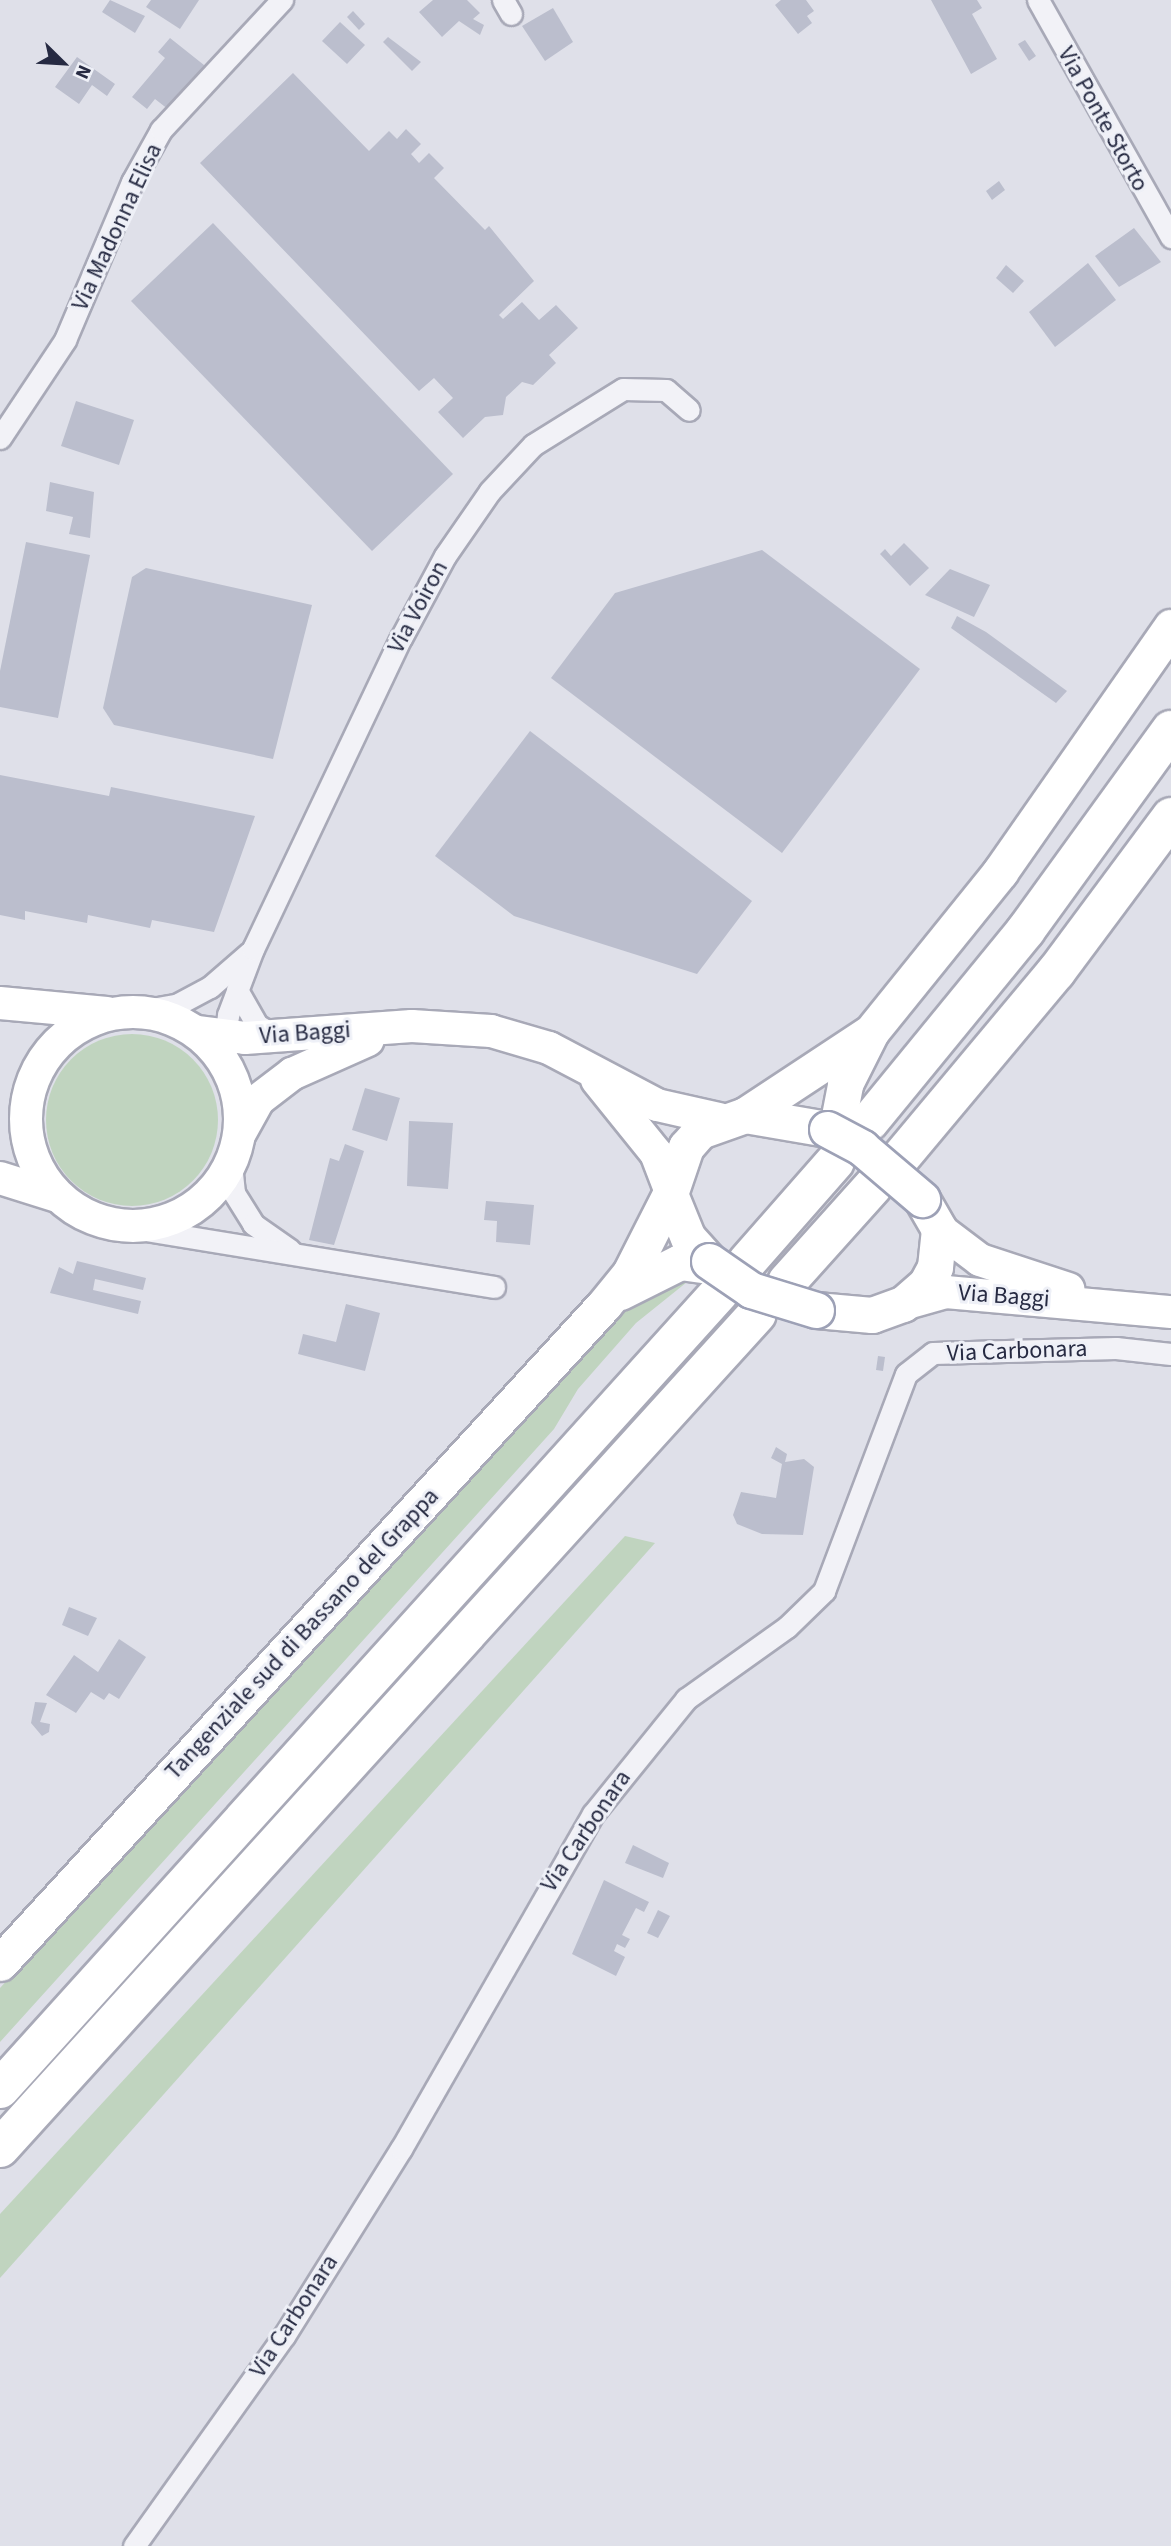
<!DOCTYPE html>
<style>
body{margin:0}
#map{position:relative;width:1171px;height:2546px;overflow:hidden;background:#dfe0e9;font-family:"Source Sans 3",sans-serif}
div>[style]{position:absolute}
.green>*{inset:0;background:#c0d4bf}
.round{border-radius:50%}
.building>*{inset:0;background:#bbbecd}
.roads{filter:drop-shadow(2px 0 #a8a9b7) drop-shadow(-2px 0 #a8a9b7) drop-shadow(0 2px #a8a9b7) drop-shadow(0 -2px #a8a9b7)}
.minor>*{height:21px;margin:-10.5px;padding:0 10.5px;transform-origin:10.5px;border-radius:10.5px;background:#f2f2f7}
.secondary>*{height:32px;margin:-16px;padding:0 16px;transform-origin:16px;border-radius:16px;background:#fff}
.secondary>.ring{margin:-16px;padding:0;box-sizing:content-box;background:none;border:32px solid #fff;border-radius:50%}
.primary>*{height:35px;margin:-17.5px;padding:0 17.5px;transform-origin:17.5px;border-radius:17.5px;background:#fff}
.motorway>*{height:38px;margin:-19px;padding:0 19px;transform-origin:19px;border-radius:19px;background:#fff}
.bridges{filter:drop-shadow(2px 0 #9da1b6) drop-shadow(-2px 0 #9da1b6) drop-shadow(0 2px #9da1b6) drop-shadow(0 -2px #9da1b6)}
.primary-bridge>*{height:35px;margin:-17.5px;padding:0 17.5px;transform-origin:17.5px;border-radius:17.5px;background:#fff}
span{translate:-50% -50%;white-space:nowrap;text-align:center;line-height:1.15;-webkit-text-stroke:6px #eef0f7;paint-order:stroke}
.street-label{font-size:24px;color:#262a42}
.north{position:absolute;left:28px;top:28px;width:70px;height:70px;-webkit-text-stroke:5px #eef0f7;paint-order:stroke;rotate:114deg;font-size:19px;font-weight:700;line-height:28px;text-align:center;color:#262a42}
.north::after{content:'';display:block;margin:auto;width:24px;height:32px;background:#262a42;clip-path:polygon(50% 0,100% 100%,50% 72%,0 100%)}
</style>
<div id="map">
<div class="green">
<i class="round" style="left:46px;top:1034px;width:172px;height:172px"></i>
<i style="clip-path:polygon(672px 1274px,697px 1274px,636px 1323px,578px 1389px,554px 1429px,0 2042px,0 1988px,618px 1312px)"></i>
<i style="clip-path:polygon(625px 1536px,655px 1543px,0 2278px,0 2214px)"></i>
</div>
<div class="building">
<i style="clip-path:polygon(110px 0,145px 16px,135px 33px,102px 12px)"></i>
<i style="clip-path:polygon(151px 0,199px 0,180px 29px,146px 7px)"></i>
<i style="clip-path:polygon(433px 0,467px 0,480px 13px,473px 19px,484px 25px,480px 35px,459px 21px,442px 37px,419px 12px)"></i>
<i style="clip-path:polygon(781px 0,806px 0,814px 11px,807px 16px,812px 23px,798px 34px,775px 5px)"></i>
<i style="clip-path:polygon(931px 0,977px 0,982px 8px,972px 14px,997px 59px,971px 74px)"></i>
<i style="clip-path:polygon(553px 8px,573px 42px,545px 61px,522px 26px)"></i>
<i style="clip-path:polygon(353px 11px,365px 24px,359px 30px,347px 17px)"></i>
<i style="clip-path:polygon(340px 22px,365px 45px,347px 64px,322px 41px)"></i>
<i style="clip-path:polygon(388px 37px,421px 62px,412px 71px,383px 42px)"></i>
<i style="clip-path:polygon(170px 38px,209px 69px,173px 113px,155px 99px,147px 109px,132px 97px,165px 58px,158px 52px)"></i>
<i style="clip-path:polygon(1025px 40px,1036px 56px,1029px 61px,1018px 44px)"></i>
<i style="clip-path:polygon(77px 57px,115px 84px,107px 96px,92px 85px,79px 104px,55px 87px)"></i>
<i style="clip-path:polygon(293px 73px,369px 151px,389px 131px,397px 139px,406px 129px,421px 144px,411px 154px,419px 163px,429px 153px,444px 168px,434px 178px,485px 230px,489px 226px,534px 281px,499px 315px,503px 319px,522px 302px,539px 320px,556px 305px,578px 328px,549px 355px,556px 363px,533px 385px,522px 382px,506px 397px,503px 415px,485px 417px,463px 438px,438px 412px,453px 398px,434px 378px,419px 391px,200px 163px)"></i>
<i style="clip-path:polygon(999px 181px,1005px 190px,992px 200px,986px 191px)"></i>
<i style="clip-path:polygon(213px 223px,453px 474px,372px 551px,131px 301px)"></i>
<i style="clip-path:polygon(1134px 228px,1161px 262px,1119px 287px,1095px 256px)"></i>
<i style="clip-path:polygon(1088px 263px,1116px 300px,1055px 347px,1029px 312px)"></i>
<i style="clip-path:polygon(1006px 265px,1024px 281px,1013px 293px,996px 278px)"></i>
<i style="clip-path:polygon(76px 401px,134px 420px,119px 465px,61px 446px)"></i>
<i style="clip-path:polygon(50px 482px,94px 492px,90px 538px,69px 534px,73px 517px,46px 511px)"></i>
<i style="clip-path:polygon(26px 542px,90px 555px,58px 718px,0 707px,0 671px)"></i>
<i style="clip-path:polygon(904px 543px,929px 568px,910px 586px,880px 554px,885px 549px,891px 556px)"></i>
<i style="clip-path:polygon(762px 550px,920px 669px,782px 853px,551px 678px,615px 593px)"></i>
<i style="clip-path:polygon(146px 568px,312px 605px,273px 759px,114px 725px,103px 708px,132px 577px)"></i>
<i style="clip-path:polygon(950px 569px,990px 585px,974px 617px,925px 595px)"></i>
<i style="clip-path:polygon(957px 616px,986px 632px,1067px 691px,1056px 703px,951px 628px)"></i>
<i style="clip-path:polygon(530px 731px,752px 901px,697px 974px,514px 916px,435px 856px)"></i>
<i style="clip-path:polygon(0 775px,109px 796px,111px 787px,255px 816px,214px 932px,152px 920px,150px 928px,88px 915px,87px 923px,25px 911px,25px 920px,0 915px)"></i>
<i style="clip-path:polygon(365px 1088px,400px 1098px,387px 1141px,352px 1130px)"></i>
<i style="clip-path:polygon(409px 1121px,453px 1123px,448px 1189px,407px 1186px)"></i>
<i style="clip-path:polygon(345px 1144px,364px 1151px,334px 1245px,309px 1240px,330px 1158px,339px 1161px)"></i>
<i style="clip-path:polygon(486px 1201px,534px 1205px,530px 1245px,496px 1242px,497px 1221px,484px 1220px)"></i>
<i style="clip-path:polygon(77px 1261px,146px 1278px,143px 1290px,95px 1279px,93px 1290px,141px 1301px,138px 1314px,50px 1293px,59px 1267px,73px 1274px)"></i>
<i style="clip-path:polygon(346px 1304px,380px 1313px,365px 1371px,298px 1354px,303px 1334px,336px 1342px)"></i>
<i style="clip-path:polygon(878px 1356px,885px 1357px,883px 1371px,876px 1370px)"></i>
<i style="clip-path:polygon(776px 1447px,787px 1454px,785px 1462px,804px 1459px,814px 1467px,803px 1535px,762px 1534px,737px 1524px,733px 1515px,741px 1492px,776px 1498px,782px 1464px,771px 1458px)"></i>
<i style="clip-path:polygon(69px 1607px,97px 1618px,88px 1636px,62px 1625px)"></i>
<i style="clip-path:polygon(119px 1639px,146px 1657px,119px 1699px,109px 1693px,104px 1700px,91px 1692px,76px 1713px,46px 1695px,74px 1655px,98px 1672px)"></i>
<i style="clip-path:polygon(35px 1702px,47px 1703px,40px 1722px,50px 1724px,49px 1732px,42px 1736px,31px 1723px)"></i>
<i style="clip-path:polygon(633px 1845px,669px 1863px,663px 1878px,625px 1863px)"></i>
<i style="clip-path:polygon(604px 1880px,649px 1902px,644px 1912px,636px 1908px,622px 1935px,630px 1939px,625px 1948px,617px 1944px,614px 1951px,625px 1957px,616px 1976px,572px 1954px)"></i>
<i style="clip-path:polygon(658px 1910px,670px 1916px,658px 1938px,647px 1933px)"></i>
</div>
<div class="roads">
<div class="minor">
<i style="left:503px;top:0;width:16px;rotate:60deg"></i>
<i style="left:1038px;top:0;width:272px;rotate:60.7deg"></i>
<i style="left:0;top:438px;width:118px;rotate:-56.4deg"></i>
<i style="left:65px;top:340px;width:172px;rotate:-67deg"></i>
<i style="left:132px;top:182px;width:60px;rotate:-60.9deg"></i>
<i style="left:161px;top:130px;width:178px;rotate:-47.1deg"></i>
<i style="left:237px;top:990px;width:40px;rotate:60.3deg"></i>
<i style="left:257px;top:1025px;width:22px;rotate:30deg"></i>
<i style="left:140px;top:1011px;width:39px;rotate:-10deg"></i>
<i style="left:178px;top:1004px;width:36px;rotate:-28deg"></i>
<i style="left:210px;top:987px;width:52px;rotate:-41.1deg"></i>
<i style="left:223px;top:1059px;width:44px;rotate:-83.5deg"></i>
<i style="left:228px;top:1015px;width:71px;rotate:-69.3deg"></i>
<i style="left:253px;top:949px;width:344px;rotate:-64.6deg"></i>
<i style="left:401px;top:638px;width:93px;rotate:-61.8deg"></i>
<i style="left:445px;top:556px;width:79px;rotate:-55.3deg"></i>
<i style="left:490px;top:491px;width:63px;rotate:-46.9deg"></i>
<i style="left:533px;top:445px;width:106px;rotate:-31.9deg"></i>
<i style="left:623px;top:389px;width:43px;rotate:1.3deg"></i>
<i style="left:666px;top:390px;width:30px;rotate:41deg"></i>
<i style="left:231px;top:1164px;width:29px;rotate:84deg"></i>
<i style="left:234px;top:1193px;width:36px;rotate:58deg"></i>
<i style="left:253px;top:1224px;width:45px;rotate:35.1deg"></i>
<i style="left:128px;top:1227px;width:371px;rotate:9.3deg"></i>
<i style="left:134px;top:2546px;width:258px;rotate:-54.5deg"></i>
<i style="left:284px;top:2336px;width:221px;rotate:-58deg"></i>
<i style="left:401px;top:2149px;width:386px;rotate:-60.2deg"></i>
<i style="left:593px;top:1814px;width:148px;rotate:-51deg"></i>
<i style="left:686px;top:1699px;width:124px;rotate:-35.5deg"></i>
<i style="left:787px;top:1627px;width:52px;rotate:-44.2deg"></i>
<i style="left:824px;top:1591px;width:232px;rotate:-69.3deg"></i>
<i style="left:906px;top:1374px;width:34px;rotate:-38deg"></i>
<i style="left:933px;top:1353px;width:183px;rotate:-1.6deg"></i>
<i style="left:1116px;top:1348px;width:55px;rotate:6.2deg"></i>
</div>
<div class="secondary">
<i style="left:0;top:1003px;width:107px;rotate:5.3deg"></i>
<i class="ring" style="left:26px;top:1012px;width:182px;height:182px"></i>
<i style="left:197px;top:1032px;width:48px;rotate:7.1deg"></i>
<i style="left:245px;top:1038px;width:167px;rotate:-4.1deg"></i>
<i style="left:412px;top:1026px;width:79px;rotate:3.6deg"></i>
<i style="left:491px;top:1031px;width:60px;rotate:16.3deg"></i>
<i style="left:549px;top:1048px;width:122px;rotate:27.8deg"></i>
<i style="left:657px;top:1105px;width:64px;rotate:12.7deg"></i>
<i style="left:597px;top:1080px;width:94px;rotate:51.1deg"></i>
<i style="left:656px;top:1153px;width:39px;rotate:69deg"></i>
<i style="left:240px;top:1133px;width:38px;rotate:-61deg"></i>
<i style="left:258px;top:1100px;width:43px;rotate:-37.4deg"></i>
<i style="left:292px;top:1074px;width:83px;rotate:-24.1deg"></i>
<i style="left:0;top:1178px;width:60px;rotate:17.5deg"></i>
<i style="left:939px;top:1229px;width:51px;rotate:37.1deg"></i>
<i style="left:980px;top:1260px;width:93px;rotate:18.2deg"></i>
<i style="left:903px;top:1304px;width:45px;rotate:-15.6deg"></i>
<i style="left:946px;top:1292px;width:226px;rotate:5.1deg"></i>
</div>
<div class="primary">
<i style="left:745px;top:1115px;width:147px;rotate:-33.4deg"></i>
<i style="left:839px;top:1116px;width:33px;rotate:-79deg"></i>
<i style="left:845px;top:1084px;width:58px;rotate:-63.4deg"></i>
<i style="left:871px;top:1032px;width:206px;rotate:-51.1deg"></i>
<i style="left:1000px;top:872px;width:299px;rotate:-55.1deg"></i>
<i style="left:709px;top:1261px;width:31px;rotate:-132deg"></i>
<i style="left:688px;top:1238px;width:48px;rotate:-112.2deg"></i>
<i style="left:670px;top:1194px;width:50px;rotate:-71.2deg"></i>
<i style="left:686px;top:1147px;width:21px;rotate:-49deg"></i>
<i style="left:700px;top:1131px;width:48px;rotate:-19.6deg"></i>
<i style="left:745px;top:1115px;width:83px;rotate:9.7deg"></i>
<i style="left:620px;top:1292px;width:67px;rotate:-26.6deg"></i>
<i style="left:680px;top:1262px;width:36px;rotate:8deg"></i>
<i style="left:816px;top:1310px;width:56px;rotate:5.1deg"></i>
<i style="left:872px;top:1315px;width:33px;rotate:-20deg"></i>
<i style="left:903px;top:1304px;width:30px;rotate:-41deg"></i>
<i style="left:926px;top:1284px;width:19px;rotate:-62deg"></i>
<i style="left:935px;top:1267px;width:38px;rotate:-84deg"></i>
<i style="left:939px;top:1229px;width:34px;rotate:-120deg"></i>
<i style="left:0;top:1963px;width:893px;rotate:-47.45deg"></i>
<i style="left:604px;top:1305px;width:41px;rotate:-50.9deg"></i>
<i style="left:630px;top:1273px;width:89px;rotate:-63.1deg"></i>
</div>
<div class="motorway">
<i style="left:869px;top:1122px;width:248px;rotate:-50.7deg"></i>
<i style="left:1026px;top:930px;width:247px;rotate:-54.1deg"></i>
<i style="left:902px;top:1156px;width:240px;rotate:-50.1deg"></i>
<i style="left:1056px;top:972px;width:193px;rotate:-53.4deg"></i>
<i style="left:747px;top:1262px;width:133px;rotate:-48.7deg"></i>
<i style="left:787px;top:1282px;width:129px;rotate:-48.1deg"></i>
<i style="left:0;top:2089px;width:1073px;rotate:-47.91deg"></i>
<i style="left:0;top:2148px;width:1126px;rotate:-47.77deg"></i>
</div>
</div>
<div class="bridges">
<div class="primary-bridge">
<i style="left:827px;top:1129px;width:40px;rotate:28deg"></i>
<i style="left:862px;top:1148px;width:79px;rotate:40.4deg"></i>
<i style="left:709px;top:1261px;width:51px;rotate:34.6deg"></i>
<i style="left:751px;top:1290px;width:68px;rotate:17.1deg"></i>
</div>
</div>
<div class="street-label">
<span style="left:1103px;top:119px;rotate:61deg">Via Ponte Storto</span>
<span style="left:117px;top:227px;rotate:-65deg">Via Madonna Elisa</span>
<span style="left:418px;top:607px;rotate:-62deg">Via Voiron</span>
<span style="left:305px;top:1033px;rotate:-4deg">Via Baggi</span>
<span style="left:1004px;top:1296px;rotate:4deg">Via Baggi</span>
<span style="left:1017px;top:1351px;rotate:-2deg">Via Carbonara</span>
<span style="left:302px;top:1634px;rotate:-47deg">Tangenziale sud di Bassano del Grappa</span>
<span style="left:586px;top:1831px;rotate:-56deg">Via Carbonara</span>
<span style="left:294px;top:2316px;rotate:-57deg">Via Carbonara</span>
</div>
<div class="north">N</div>
</div>
